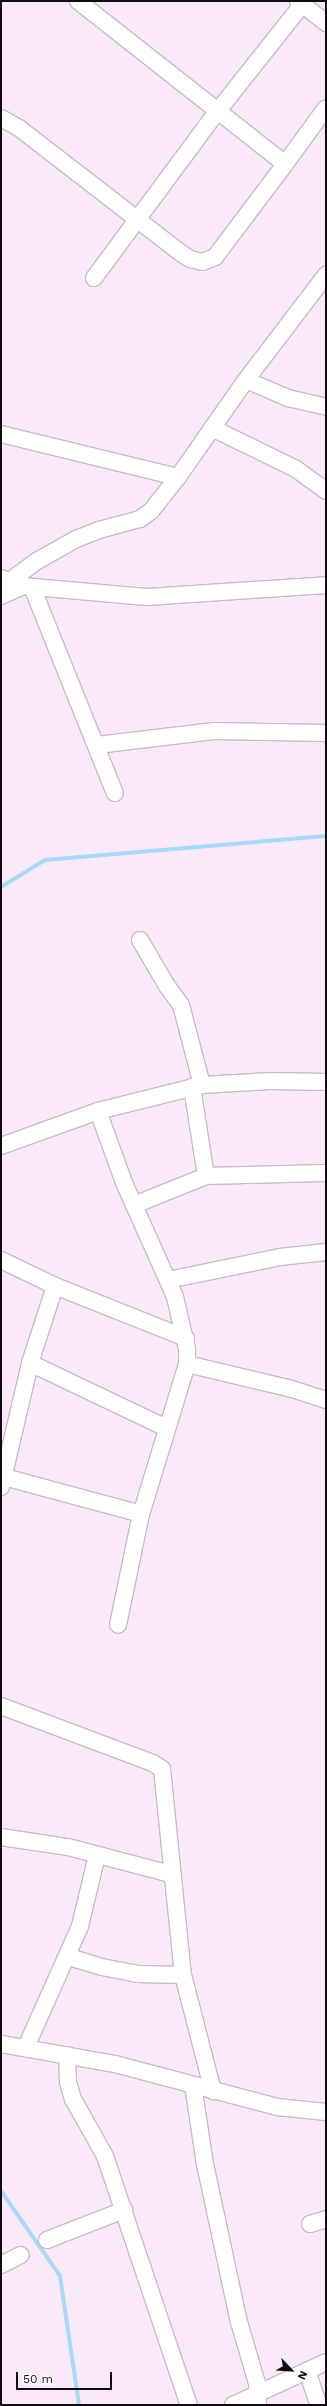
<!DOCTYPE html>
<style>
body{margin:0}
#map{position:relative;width:327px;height:2406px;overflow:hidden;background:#faeaf9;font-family:"Work Sans",sans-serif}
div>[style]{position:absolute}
.stream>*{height:4px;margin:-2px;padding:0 2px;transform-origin:2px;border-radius:2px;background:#a8d9f6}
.roads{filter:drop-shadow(1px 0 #c9bac9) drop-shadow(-1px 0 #c9bac9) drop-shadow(0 1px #c9bac9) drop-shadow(0 -1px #c9bac9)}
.minor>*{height:16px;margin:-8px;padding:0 8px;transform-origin:8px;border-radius:8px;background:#fff}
span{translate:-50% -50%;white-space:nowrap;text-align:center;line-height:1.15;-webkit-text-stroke:3.5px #fff;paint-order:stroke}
.frame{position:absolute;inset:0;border:2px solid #110c11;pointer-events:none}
.north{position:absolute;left:271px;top:2350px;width:40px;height:40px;-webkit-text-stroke:3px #fff;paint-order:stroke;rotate:115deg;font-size:11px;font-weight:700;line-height:16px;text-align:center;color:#110c11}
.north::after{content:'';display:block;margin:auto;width:14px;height:18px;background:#110c11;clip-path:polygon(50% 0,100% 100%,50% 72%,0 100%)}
.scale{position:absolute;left:16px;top:2372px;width:96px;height:18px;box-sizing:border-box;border:2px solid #110c11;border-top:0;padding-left:5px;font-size:12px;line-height:14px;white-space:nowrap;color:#110c11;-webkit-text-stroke:3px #fff;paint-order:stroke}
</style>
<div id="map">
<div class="stream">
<i style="left:1px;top:887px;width:52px;rotate:-31.5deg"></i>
<i style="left:45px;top:860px;width:282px;rotate:-4.9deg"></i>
<i style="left:1px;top:2191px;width:103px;rotate:55.2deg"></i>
<i style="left:60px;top:2276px;width:130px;rotate:81.6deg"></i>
</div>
<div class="roads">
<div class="minor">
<i style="left:78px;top:1px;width:263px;rotate:38.2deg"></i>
<i style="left:285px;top:164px;width:69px;rotate:-53.8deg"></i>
<i style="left:298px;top:1px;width:36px;rotate:38deg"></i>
<i style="left:1px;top:118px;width:21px;rotate:29deg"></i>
<i style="left:19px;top:128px;width:201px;rotate:37.7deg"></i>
<i style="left:178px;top:251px;width:14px;rotate:34deg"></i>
<i style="left:190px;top:259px;width:13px;rotate:13deg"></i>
<i style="left:203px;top:262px;width:13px;rotate:-23deg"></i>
<i style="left:215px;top:257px;width:116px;rotate:-53deg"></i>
<i style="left:94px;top:278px;width:207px;rotate:-53.5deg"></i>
<i style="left:217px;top:112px;width:142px;rotate:-51.6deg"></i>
<i style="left:246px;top:380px;width:46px;rotate:23.2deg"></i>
<i style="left:288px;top:398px;width:39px;rotate:13deg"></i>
<i style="left:212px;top:428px;width:93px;rotate:26deg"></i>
<i style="left:296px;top:469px;width:37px;rotate:36deg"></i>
<i style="left:1px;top:434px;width:182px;rotate:13.7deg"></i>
<i style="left:178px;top:477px;width:118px;rotate:-55deg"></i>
<i style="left:246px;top:380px;width:132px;rotate:-52.7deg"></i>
<i style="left:1px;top:578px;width:23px;rotate:20deg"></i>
<i style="left:23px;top:586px;width:124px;rotate:5.1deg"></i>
<i style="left:147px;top:597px;width:179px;rotate:-3.8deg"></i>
<i style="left:10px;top:581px;width:34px;rotate:-37deg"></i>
<i style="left:37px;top:561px;width:45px;rotate:-29.4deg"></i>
<i style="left:76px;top:539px;width:25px;rotate:-21deg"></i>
<i style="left:99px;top:530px;width:42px;rotate:-15deg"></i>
<i style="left:140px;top:519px;width:14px;rotate:-36deg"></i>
<i style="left:151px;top:511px;width:43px;rotate:-51.5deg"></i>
<i style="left:32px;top:587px;width:222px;rotate:68.1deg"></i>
<i style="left:1px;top:596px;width:24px;rotate:-24deg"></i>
<i style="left:97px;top:745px;width:118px;rotate:-6.8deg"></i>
<i style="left:214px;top:731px;width:112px;rotate:1deg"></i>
<i style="left:140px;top:940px;width:53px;rotate:59.6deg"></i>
<i style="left:167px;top:986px;width:24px;rotate:54deg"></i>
<i style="left:181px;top:1005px;width:83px;rotate:75.3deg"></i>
<i style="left:192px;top:1087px;width:90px;rotate:81.1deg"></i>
<i style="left:98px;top:1111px;width:79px;rotate:70deg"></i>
<i style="left:125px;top:1185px;width:123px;rotate:65.9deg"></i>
<i style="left:175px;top:1297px;width:53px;rotate:77deg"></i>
<i style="left:187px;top:1349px;width:15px;rotate:90deg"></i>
<i style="left:187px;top:1364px;width:157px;rotate:107deg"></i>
<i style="left:141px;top:1514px;width:113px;rotate:101.7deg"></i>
<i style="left:1px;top:1146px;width:103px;rotate:-19.8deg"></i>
<i style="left:98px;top:1111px;width:107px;rotate:-14deg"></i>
<i style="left:202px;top:1085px;width:68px;rotate:-3.4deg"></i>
<i style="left:270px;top:1081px;width:56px;rotate:1deg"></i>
<i style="left:134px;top:1205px;width:78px;rotate:-21.9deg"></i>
<i style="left:206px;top:1176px;width:120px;rotate:-1.4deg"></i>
<i style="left:1px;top:1260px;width:60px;rotate:25.7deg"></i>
<i style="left:55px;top:1286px;width:141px;rotate:21.7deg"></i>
<i style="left:168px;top:1280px;width:114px;rotate:-11.6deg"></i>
<i style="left:280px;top:1257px;width:46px;rotate:-6.2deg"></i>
<i style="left:30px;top:1363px;width:151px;rotate:25.5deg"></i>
<i style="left:187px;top:1364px;width:108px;rotate:13.4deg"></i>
<i style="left:292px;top:1389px;width:36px;rotate:18deg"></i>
<i style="left:4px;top:1477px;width:142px;rotate:15.1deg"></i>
<i style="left:1px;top:1487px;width:127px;rotate:-76.8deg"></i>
<i style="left:30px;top:1363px;width:81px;rotate:-72deg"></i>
<i style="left:1px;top:1706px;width:162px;rotate:20.6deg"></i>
<i style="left:153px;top:1763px;width:11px;rotate:34deg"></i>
<i style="left:162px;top:1769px;width:207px;rotate:84.2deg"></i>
<i style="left:183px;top:1975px;width:120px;rotate:75.5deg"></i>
<i style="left:1px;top:1837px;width:68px;rotate:8.5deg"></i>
<i style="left:68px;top:1847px;width:106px;rotate:14.7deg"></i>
<i style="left:69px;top:1957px;width:34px;rotate:17deg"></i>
<i style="left:102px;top:1967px;width:36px;rotate:11deg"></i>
<i style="left:137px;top:1974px;width:46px;rotate:1.2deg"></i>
<i style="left:1px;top:2044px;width:116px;rotate:10deg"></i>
<i style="left:115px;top:2064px;width:169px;rotate:14.8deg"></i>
<i style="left:278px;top:2107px;width:48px;rotate:5.9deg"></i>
<i style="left:26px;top:2047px;width:133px;rotate:-65.9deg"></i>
<i style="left:80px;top:1926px;width:73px;rotate:-76.5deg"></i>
<i style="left:67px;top:2055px;width:27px;rotate:88deg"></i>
<i style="left:68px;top:2082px;width:18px;rotate:74deg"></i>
<i style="left:73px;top:2099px;width:65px;rotate:60.7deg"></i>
<i style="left:105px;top:2156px;width:263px;rotate:71.4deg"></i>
<i style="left:193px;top:2085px;width:80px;rotate:81.4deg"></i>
<i style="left:205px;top:2164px;width:162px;rotate:77.9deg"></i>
<i style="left:239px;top:2322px;width:64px;rotate:73.6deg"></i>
<i style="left:257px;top:2383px;width:22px;rotate:87deg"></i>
<i style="left:310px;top:2224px;width:17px;rotate:-17deg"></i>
<i style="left:47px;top:2240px;width:83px;rotate:-21.3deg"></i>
<i style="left:1px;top:2265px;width:22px;rotate:-27deg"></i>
<i style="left:307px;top:2371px;width:36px;rotate:71deg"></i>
<i style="left:233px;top:2405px;width:102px;rotate:-24.8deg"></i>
</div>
</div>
<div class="frame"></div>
<div class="north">N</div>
<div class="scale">50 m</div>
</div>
